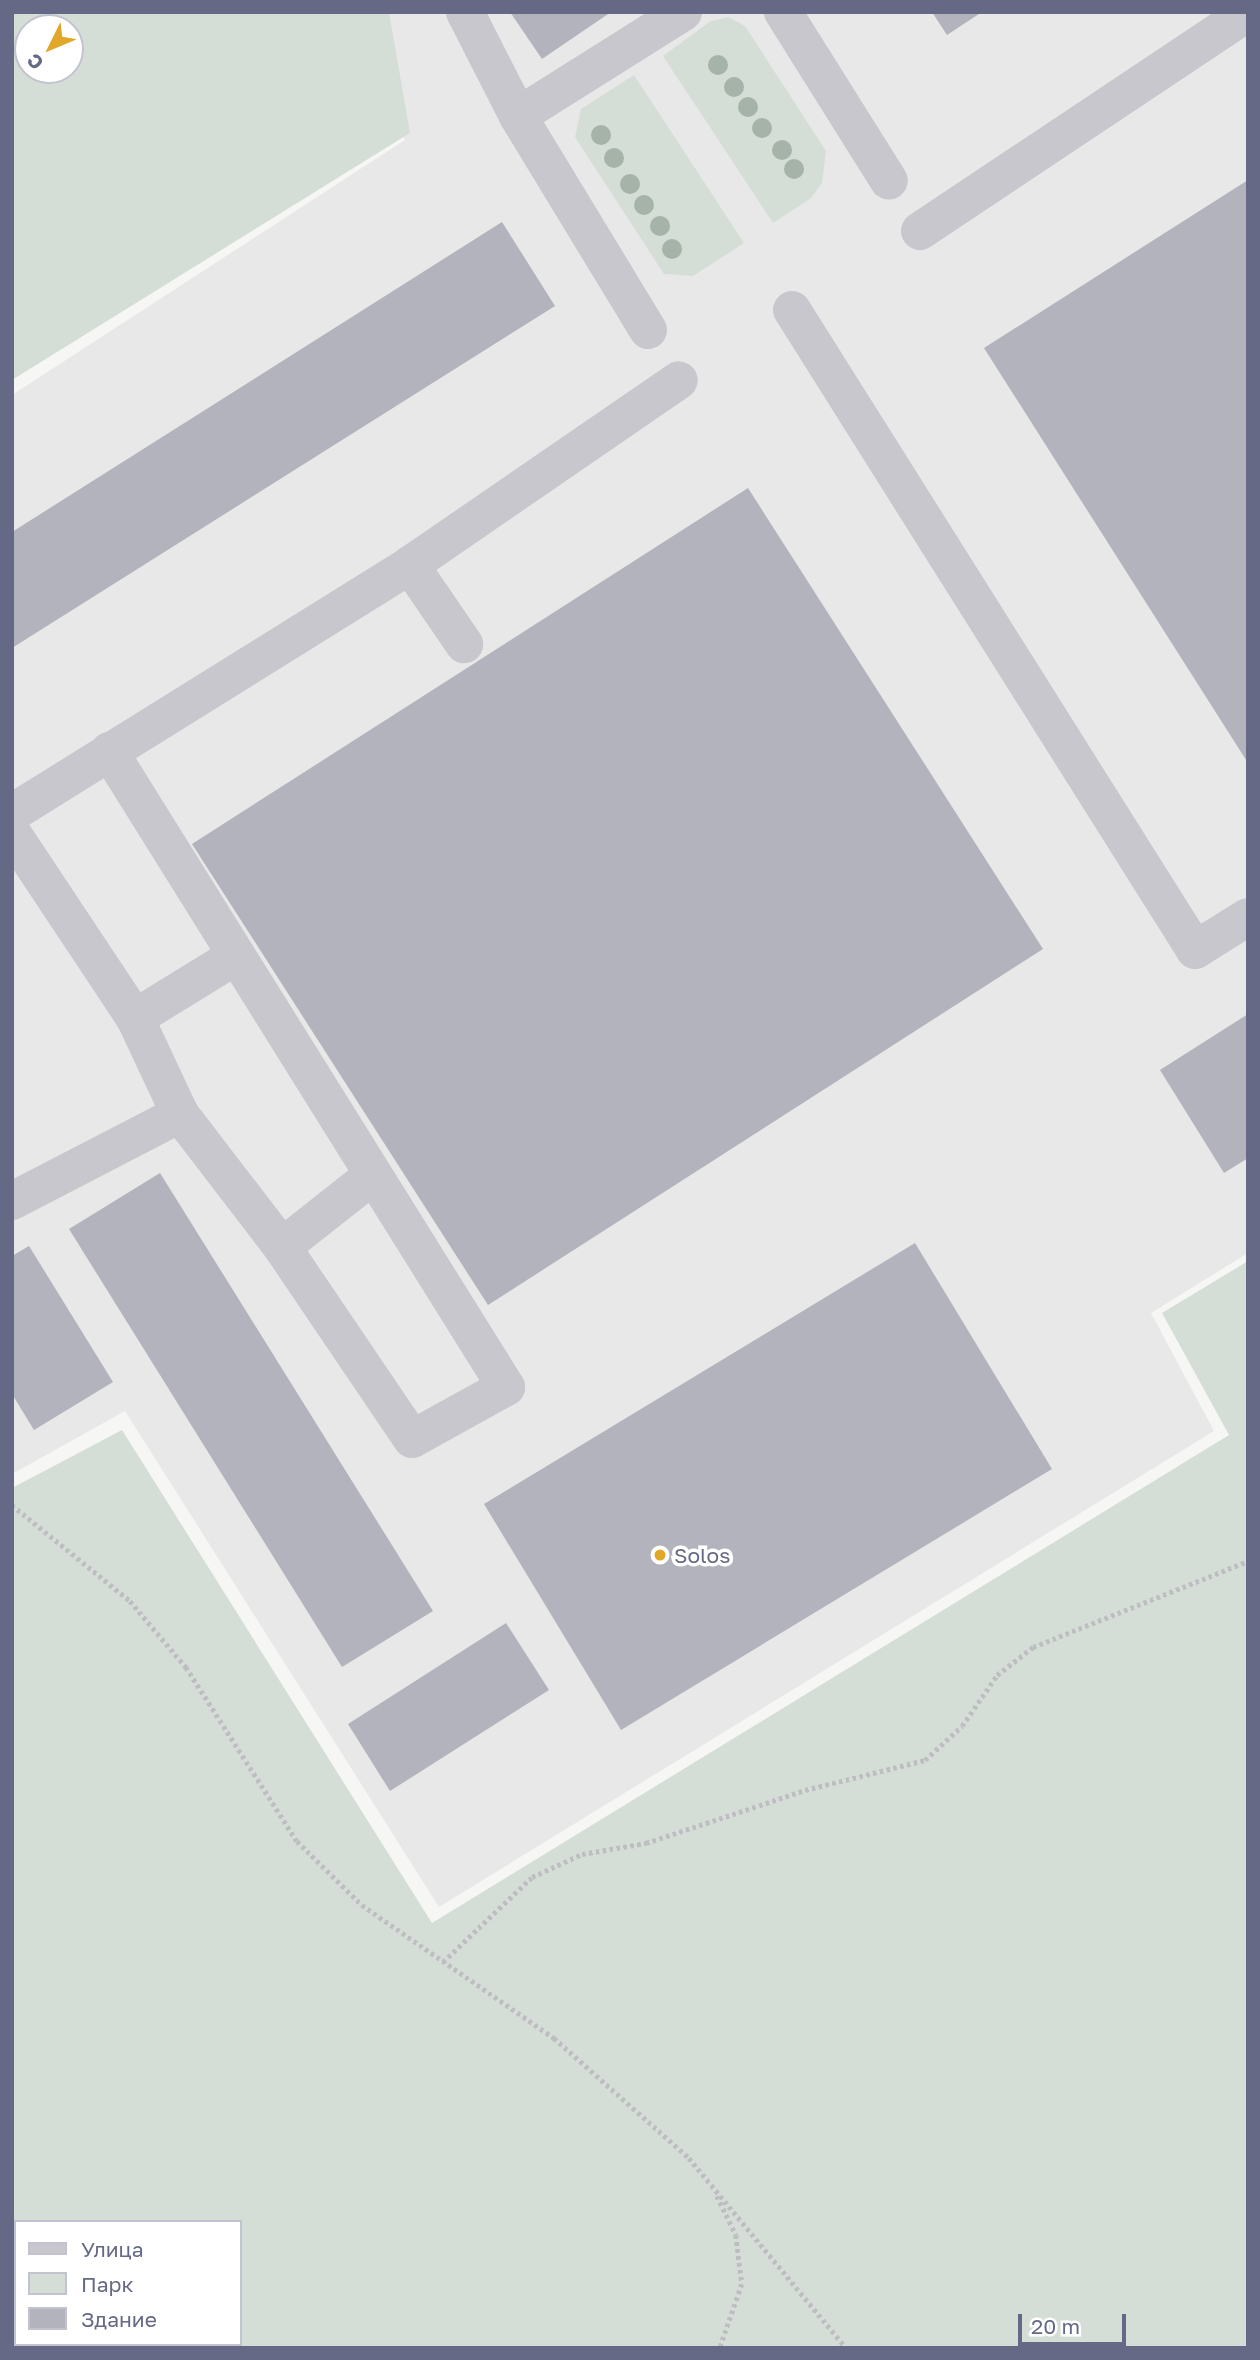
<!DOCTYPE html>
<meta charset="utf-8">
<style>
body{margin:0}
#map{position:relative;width:1260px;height:2360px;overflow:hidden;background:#f6f7f4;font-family:"Golos Text",sans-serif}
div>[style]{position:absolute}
.built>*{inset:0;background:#e7e8e7}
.green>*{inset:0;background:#d5ded6}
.building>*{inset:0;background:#b2b3bd}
.path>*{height:4.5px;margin-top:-2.25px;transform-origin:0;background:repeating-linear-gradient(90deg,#bebec2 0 3.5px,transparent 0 7px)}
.minor>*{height:38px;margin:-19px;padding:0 19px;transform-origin:19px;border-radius:19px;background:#c7c7cd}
.trees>*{width:20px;height:20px;margin:-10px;border-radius:50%;background:#a6b3a9}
.dots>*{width:19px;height:19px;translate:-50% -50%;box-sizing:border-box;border:4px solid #fff;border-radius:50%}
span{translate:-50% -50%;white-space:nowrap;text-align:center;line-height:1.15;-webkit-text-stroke:7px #fff;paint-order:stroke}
.poi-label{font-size:21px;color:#666985}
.left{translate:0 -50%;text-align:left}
.frame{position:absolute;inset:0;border:14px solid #666985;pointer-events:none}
.legend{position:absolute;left:14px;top:2220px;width:228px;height:126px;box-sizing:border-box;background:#fff;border:2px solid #c2c3ce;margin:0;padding:9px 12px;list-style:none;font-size:21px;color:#666985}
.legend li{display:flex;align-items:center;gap:14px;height:35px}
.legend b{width:35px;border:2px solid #c2c3ce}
.north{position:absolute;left:14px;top:14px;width:70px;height:70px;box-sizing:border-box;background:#fff;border:2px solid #c2c3ce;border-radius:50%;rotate:227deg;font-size:19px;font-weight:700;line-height:28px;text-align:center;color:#666985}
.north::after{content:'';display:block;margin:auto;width:24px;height:32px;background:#e2a729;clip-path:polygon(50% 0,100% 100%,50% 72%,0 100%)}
.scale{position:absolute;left:1018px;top:2314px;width:108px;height:32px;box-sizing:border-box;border:4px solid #666985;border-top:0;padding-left:9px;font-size:21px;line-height:24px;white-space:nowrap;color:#666985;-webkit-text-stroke:5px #fff;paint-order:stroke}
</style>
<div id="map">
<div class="built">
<i style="clip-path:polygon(331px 12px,1248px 12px,1248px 1253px,1151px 1313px,1214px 1431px,439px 1907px,125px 1411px,12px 1474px,12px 395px,405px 140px)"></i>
</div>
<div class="green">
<i style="clip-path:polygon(evenodd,12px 12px,389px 12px,410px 133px,12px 380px,12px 12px,28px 28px,70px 28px,70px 70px,28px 70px,28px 28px)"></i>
<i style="clip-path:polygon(728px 17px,745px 26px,826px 151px,822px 183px,811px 198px,773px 223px,663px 56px,711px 21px)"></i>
<i style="clip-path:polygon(634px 75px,744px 243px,693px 276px,664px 274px,575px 137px,581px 109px)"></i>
<i style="clip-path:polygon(evenodd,1248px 1261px,1248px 2348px,12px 2348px,12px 1488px,122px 1430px,432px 1923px,1229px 1435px,1162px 1313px,1248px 1261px,16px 2222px,240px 2222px,240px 2344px,16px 2344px,16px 2222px)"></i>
</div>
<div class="building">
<i style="clip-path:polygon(510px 12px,611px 12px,542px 59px)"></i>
<i style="clip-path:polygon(932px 12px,982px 12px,947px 35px)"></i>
<i style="clip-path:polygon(1248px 180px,1248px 763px,984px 348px)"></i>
<i style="clip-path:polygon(502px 222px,555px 306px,12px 648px,12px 532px)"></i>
<i style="clip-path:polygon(748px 488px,1043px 949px,488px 1305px,192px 844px)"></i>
<i style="clip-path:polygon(1248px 1014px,1248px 1158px,1224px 1173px,1160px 1070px)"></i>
<i style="clip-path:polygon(160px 1173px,433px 1611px,342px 1667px,69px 1229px)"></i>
<i style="clip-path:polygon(915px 1243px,1052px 1469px,621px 1730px,484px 1504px)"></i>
<i style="clip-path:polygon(29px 1246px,113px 1382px,34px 1430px,12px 1394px,12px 1256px)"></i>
<i style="clip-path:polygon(506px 1623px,549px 1690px,390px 1791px,348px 1724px)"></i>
</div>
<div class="path">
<i style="left:12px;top:1505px;width:152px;rotate:39.1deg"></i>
<i style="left:130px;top:1601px;width:87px;rotate:49.7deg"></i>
<i style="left:186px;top:1667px;width:206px;rotate:57.5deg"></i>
<i style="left:297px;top:1841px;width:91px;rotate:44.6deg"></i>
<i style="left:362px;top:1905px;width:234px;rotate:34.7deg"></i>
<i style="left:554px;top:2038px;width:181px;rotate:41.6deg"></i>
<i style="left:689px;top:2158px;width:246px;rotate:50.4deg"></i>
<i style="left:443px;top:1962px;width:123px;rotate:-43.7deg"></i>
<i style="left:532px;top:1877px;width:55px;rotate:-24.7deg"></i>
<i style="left:582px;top:1854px;width:65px;rotate:-9.8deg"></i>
<i style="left:646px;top:1843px;width:168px;rotate:-18.4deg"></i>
<i style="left:805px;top:1790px;width:124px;rotate:-14deg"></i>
<i style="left:925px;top:1760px;width:50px;rotate:-42.6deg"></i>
<i style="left:962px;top:1726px;width:62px;rotate:-55.5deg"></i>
<i style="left:997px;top:1675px;width:46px;rotate:-37.9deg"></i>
<i style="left:1033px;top:1647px;width:232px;rotate:-21.8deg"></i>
<i style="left:717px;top:2196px;width:43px;rotate:64deg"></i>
<i style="left:736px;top:2235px;width:49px;rotate:83deg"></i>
<i style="left:742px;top:2284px;width:68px;rotate:109deg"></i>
<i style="left:12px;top:2285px;width:6px;rotate:51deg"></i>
<i style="left:47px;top:2344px;width:4px;rotate:63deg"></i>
</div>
<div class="minor">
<i style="left:465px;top:12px;width:117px;rotate:63deg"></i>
<i style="left:783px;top:12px;width:199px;rotate:57.9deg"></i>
<i style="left:920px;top:231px;width:394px;rotate:-33.7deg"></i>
<i style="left:792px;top:310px;width:756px;rotate:57.8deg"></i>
<i style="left:1195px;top:950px;width:62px;rotate:-31.9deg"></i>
<i style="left:648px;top:330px;width:250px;rotate:-121.3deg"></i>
<i style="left:518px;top:116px;width:195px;rotate:-32.2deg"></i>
<i style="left:410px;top:565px;width:96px;rotate:55.6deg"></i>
<i style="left:109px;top:751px;width:750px;rotate:58.03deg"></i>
<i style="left:506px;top:1387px;width:107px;rotate:151deg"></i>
<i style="left:412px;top:1439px;width:232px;rotate:-124.1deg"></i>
<i style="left:282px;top:1247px;width:168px;rotate:-127.5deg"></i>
<i style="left:12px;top:813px;width:469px;rotate:-31.9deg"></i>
<i style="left:410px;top:565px;width:326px;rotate:-34.5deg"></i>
<i style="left:12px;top:833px;width:222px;rotate:56.4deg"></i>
<i style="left:135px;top:1018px;width:106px;rotate:64.9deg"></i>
<i style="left:180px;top:1114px;width:189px;rotate:152.6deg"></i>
<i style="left:135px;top:1018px;width:116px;rotate:-31.6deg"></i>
<i style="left:282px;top:1247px;width:115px;rotate:-38.3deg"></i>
</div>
<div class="trees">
<i style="left:718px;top:65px"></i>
<i style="left:734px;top:87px"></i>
<i style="left:748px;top:107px"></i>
<i style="left:762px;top:128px"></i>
<i style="left:601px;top:135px"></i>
<i style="left:782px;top:150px"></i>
<i style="left:614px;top:158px"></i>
<i style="left:794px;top:169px"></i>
<i style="left:630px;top:184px"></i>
<i style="left:644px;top:205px"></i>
<i style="left:660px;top:226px"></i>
<i style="left:672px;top:249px"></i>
</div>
<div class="dots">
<i style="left:660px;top:1555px;background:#e2a729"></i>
</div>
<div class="poi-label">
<span class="left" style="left:674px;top:1555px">Solos</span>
</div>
<div class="frame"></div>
<ul class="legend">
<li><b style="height:9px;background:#c7c7cd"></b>Улица</li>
<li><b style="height:19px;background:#d5ded6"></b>Парк</li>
<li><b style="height:19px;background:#b2b3bd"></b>Здание</li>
</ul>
<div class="north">С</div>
<div class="scale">20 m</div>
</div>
